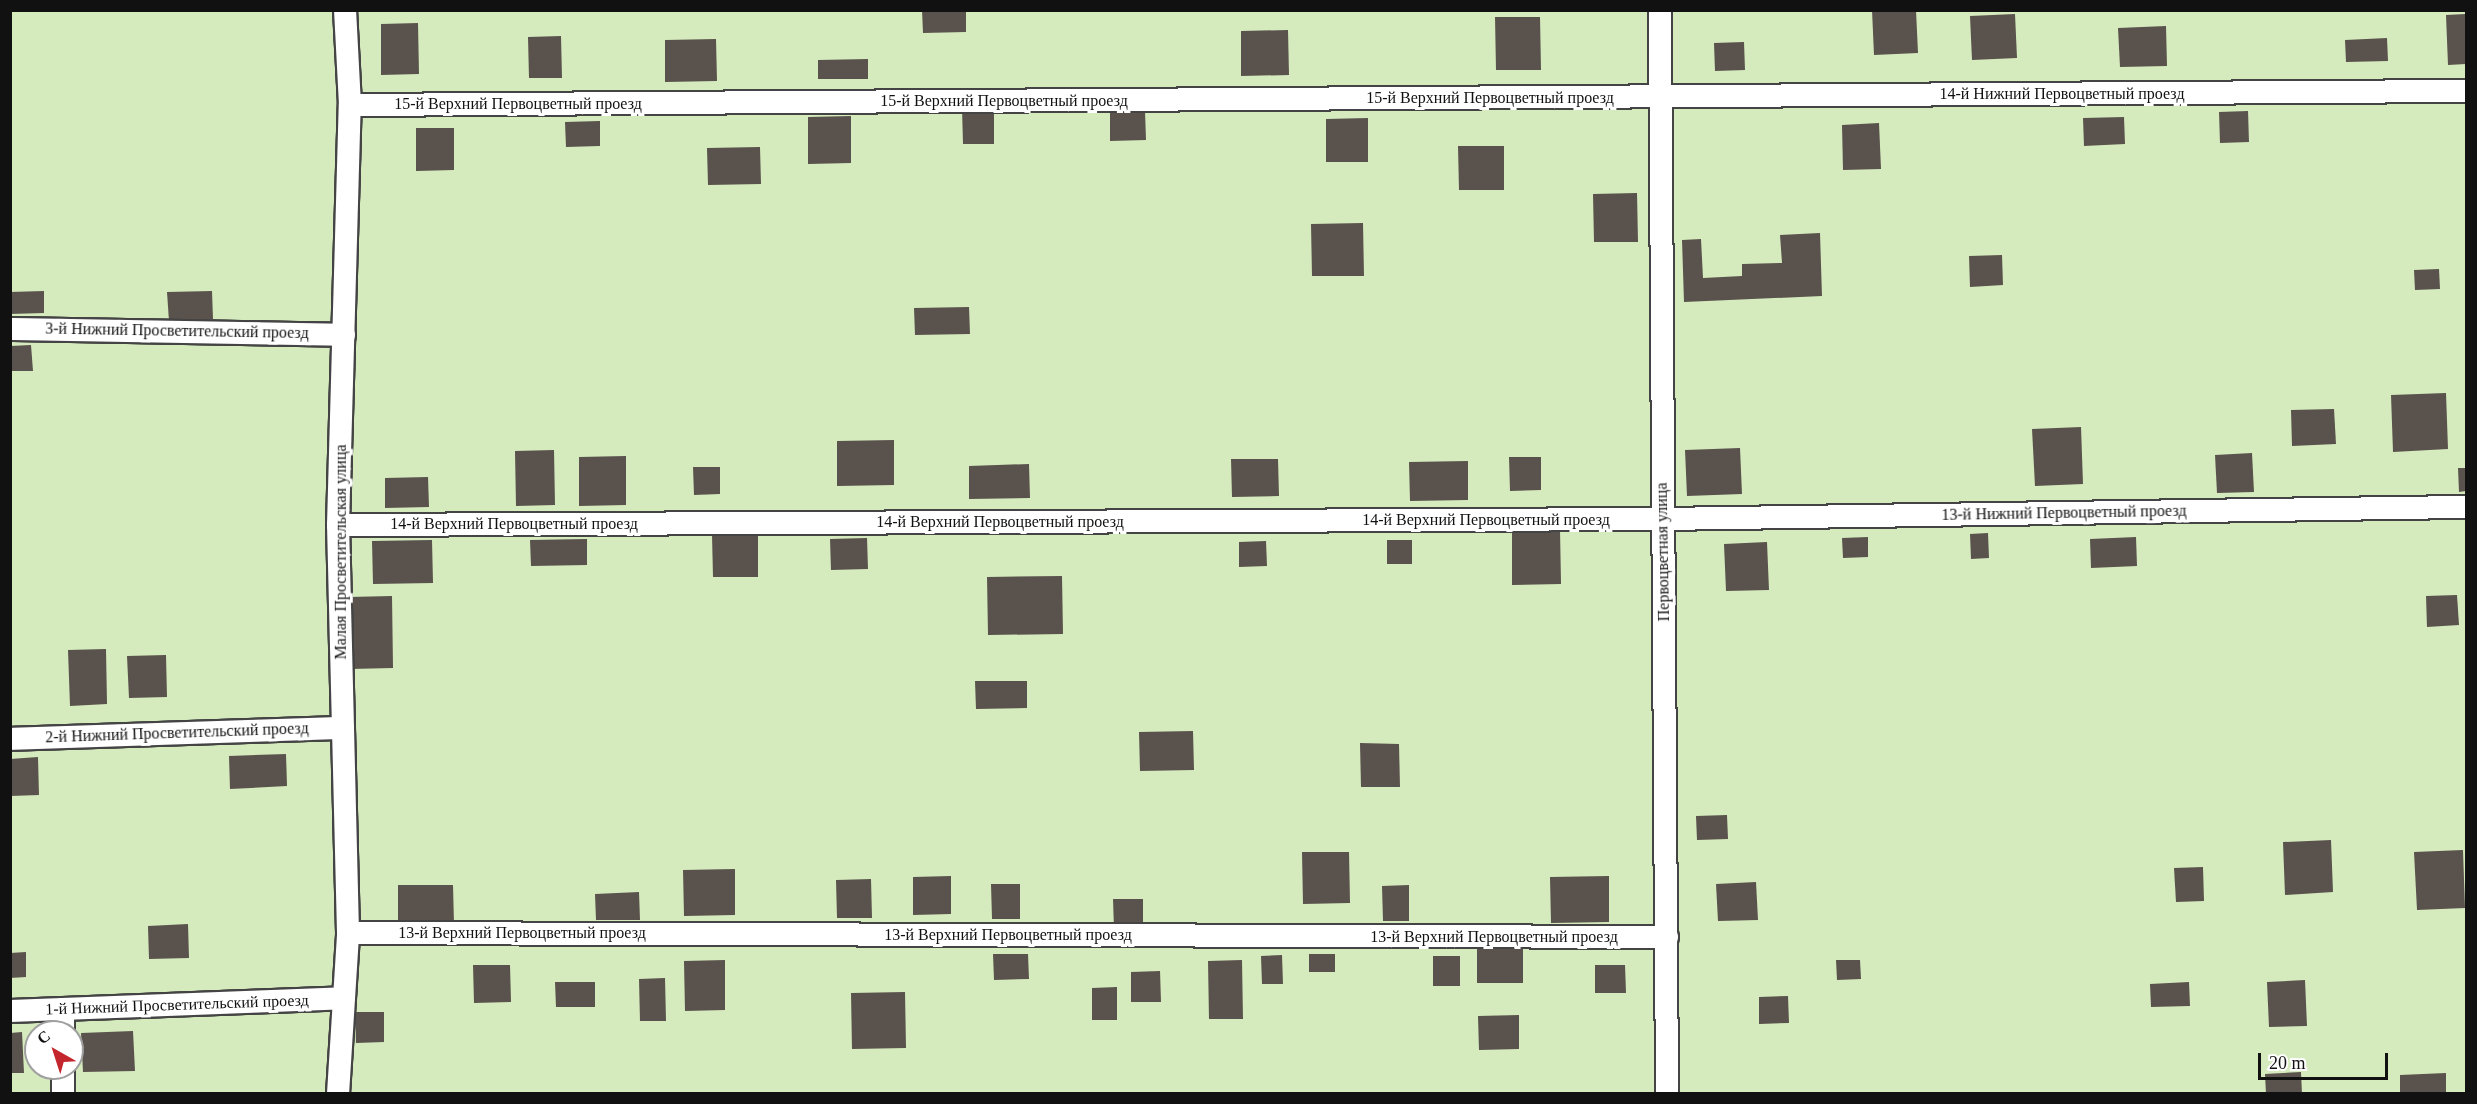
<!DOCTYPE html>
<meta charset="utf-8">
<style>
body{margin:0}
#map{position:relative;width:2477px;height:1104px;overflow:hidden;background:#fffdf5;font-family:"Times New Roman",serif}
div>[style]{position:absolute}
.green>*{inset:0;background:#d5ebbd}
.building>*{inset:0;background:#5a524d}
.roads{filter:drop-shadow(2px 0 #444) drop-shadow(-2px 0 #444) drop-shadow(0 2px #444) drop-shadow(0 -2px #444)}
.lane>*{height:22px;margin:-11px;padding:0 11px;transform-origin:11px;border-radius:11px;background:#fff}
span{translate:-50% -50%;white-space:nowrap;text-align:center;line-height:1.15;-webkit-text-stroke:6px #fff;paint-order:stroke}
.street-label{font-size:16px;color:#111}
.frame{position:absolute;inset:0;border:12px solid #111;pointer-events:none}
.north{position:absolute;left:24px;top:1020px;width:60px;height:60px;box-sizing:border-box;background:#fff;border:2px solid #a0a0a0;border-radius:50%;rotate:321deg;font-size:16px;font-weight:700;line-height:24px;text-align:center;color:#111}
.north::after{content:'';display:block;margin:auto;width:21px;height:27px;background:#c4262e;clip-path:polygon(50% 0,100% 100%,50% 72%,0 100%)}
.scale{position:absolute;left:2258px;top:1053px;width:130px;height:27px;box-sizing:border-box;border:3px solid #111;border-top:0;padding-left:8px;font-size:18px;line-height:21px;white-space:nowrap;color:#111;-webkit-text-stroke:4px #fff;paint-order:stroke}
</style>
<div id="map">
<div class="green">
<i style="clip-path:polygon(evenodd,10px 11px,2466px 11px,2466px 1093px,11px 1093px,10px 11px,36px 1032px,72px 1032px,72px 1068px,36px 1068px,36px 1032px)"></i>
</div>
<div class="building">
<i style="clip-path:polygon(922px 10px,966px 10px,966px 32px,923px 33px)"></i>
<i style="clip-path:polygon(1872px 10px,1916px 10px,1918px 53px,1874px 55px)"></i>
<i style="clip-path:polygon(2015px 14px,2017px 58px,1972px 60px,1970px 16px)"></i>
<i style="clip-path:polygon(2466px 14px,2466px 64px,2448px 65px,2446px 15px)"></i>
<i style="clip-path:polygon(1495px 17px,1540px 17px,1541px 70px,1496px 70px)"></i>
<i style="clip-path:polygon(418px 23px,419px 74px,381px 75px,381px 24px)"></i>
<i style="clip-path:polygon(2166px 26px,2167px 66px,2120px 67px,2118px 28px)"></i>
<i style="clip-path:polygon(1288px 30px,1289px 75px,1241px 76px,1241px 31px)"></i>
<i style="clip-path:polygon(561px 36px,562px 78px,529px 78px,528px 37px)"></i>
<i style="clip-path:polygon(2387px 38px,2388px 61px,2346px 62px,2345px 40px)"></i>
<i style="clip-path:polygon(716px 39px,717px 81px,665px 82px,665px 40px)"></i>
<i style="clip-path:polygon(1744px 42px,1745px 70px,1715px 71px,1714px 43px)"></i>
<i style="clip-path:polygon(868px 59px,868px 79px,818px 79px,818px 60px)"></i>
<i style="clip-path:polygon(994px 107px,994px 144px,963px 144px,962px 108px)"></i>
<i style="clip-path:polygon(1110px 111px,1145px 111px,1146px 140px,1110px 141px)"></i>
<i style="clip-path:polygon(2248px 111px,2249px 142px,2220px 143px,2219px 112px)"></i>
<i style="clip-path:polygon(851px 116px,851px 163px,808px 164px,808px 117px)"></i>
<i style="clip-path:polygon(2124px 117px,2125px 144px,2084px 146px,2083px 118px)"></i>
<i style="clip-path:polygon(1368px 118px,1368px 162px,1326px 162px,1326px 119px)"></i>
<i style="clip-path:polygon(600px 121px,600px 146px,566px 147px,565px 122px)"></i>
<i style="clip-path:polygon(1879px 123px,1881px 169px,1843px 170px,1842px 125px)"></i>
<i style="clip-path:polygon(416px 128px,454px 128px,454px 170px,416px 171px)"></i>
<i style="clip-path:polygon(1458px 146px,1504px 146px,1504px 190px,1459px 190px)"></i>
<i style="clip-path:polygon(760px 147px,761px 184px,708px 185px,707px 148px)"></i>
<i style="clip-path:polygon(1637px 193px,1638px 242px,1594px 242px,1593px 194px)"></i>
<i style="clip-path:polygon(1363px 223px,1364px 276px,1312px 276px,1311px 224px)"></i>
<i style="clip-path:polygon(1820px 233px,1822px 296px,1684px 302px,1682px 240px,1701px 239px,1703px 278px,1742px 276px,1742px 264px,1782px 263px,1780px 235px)"></i>
<i style="clip-path:polygon(2002px 255px,2003px 285px,1970px 287px,1969px 256px)"></i>
<i style="clip-path:polygon(2439px 269px,2440px 289px,2415px 290px,2414px 270px)"></i>
<i style="clip-path:polygon(44px 291px,44px 313px,10px 314px,10px 292px)"></i>
<i style="clip-path:polygon(212px 291px,213px 319px,169px 321px,167px 292px)"></i>
<i style="clip-path:polygon(969px 307px,970px 334px,915px 335px,914px 308px)"></i>
<i style="clip-path:polygon(31px 345px,33px 371px,10px 371px,10px 346px)"></i>
<i style="clip-path:polygon(2446px 393px,2448px 449px,2393px 452px,2391px 395px)"></i>
<i style="clip-path:polygon(2334px 409px,2336px 444px,2292px 446px,2291px 410px)"></i>
<i style="clip-path:polygon(2081px 427px,2083px 484px,2035px 486px,2032px 429px)"></i>
<i style="clip-path:polygon(894px 440px,894px 485px,837px 486px,837px 441px)"></i>
<i style="clip-path:polygon(1740px 448px,1742px 494px,1687px 496px,1685px 450px)"></i>
<i style="clip-path:polygon(554px 450px,555px 505px,516px 506px,515px 451px)"></i>
<i style="clip-path:polygon(2252px 453px,2254px 492px,2217px 493px,2215px 455px)"></i>
<i style="clip-path:polygon(626px 456px,626px 505px,579px 506px,579px 457px)"></i>
<i style="clip-path:polygon(1509px 457px,1541px 457px,1541px 490px,1510px 491px)"></i>
<i style="clip-path:polygon(1231px 459px,1278px 459px,1279px 496px,1232px 497px)"></i>
<i style="clip-path:polygon(1468px 461px,1468px 500px,1410px 501px,1409px 462px)"></i>
<i style="clip-path:polygon(1029px 464px,1030px 498px,969px 499px,969px 466px)"></i>
<i style="clip-path:polygon(693px 467px,720px 467px,720px 494px,694px 495px)"></i>
<i style="clip-path:polygon(2458px 468px,2466px 468px,2466px 491px,2459px 492px)"></i>
<i style="clip-path:polygon(428px 477px,429px 507px,385px 508px,385px 478px)"></i>
<i style="clip-path:polygon(1512px 529px,1560px 529px,1561px 584px,1512px 585px)"></i>
<i style="clip-path:polygon(1988px 533px,1989px 558px,1971px 559px,1970px 534px)"></i>
<i style="clip-path:polygon(758px 534px,758px 577px,713px 577px,712px 535px)"></i>
<i style="clip-path:polygon(1868px 537px,1868px 557px,1843px 558px,1842px 538px)"></i>
<i style="clip-path:polygon(2136px 537px,2137px 566px,2091px 568px,2090px 539px)"></i>
<i style="clip-path:polygon(867px 538px,868px 569px,831px 570px,830px 539px)"></i>
<i style="clip-path:polygon(587px 539px,587px 565px,531px 566px,530px 540px)"></i>
<i style="clip-path:polygon(432px 540px,433px 583px,373px 584px,372px 541px)"></i>
<i style="clip-path:polygon(1387px 540px,1412px 540px,1412px 564px,1387px 564px)"></i>
<i style="clip-path:polygon(1266px 541px,1267px 566px,1239px 567px,1239px 542px)"></i>
<i style="clip-path:polygon(1767px 542px,1769px 590px,1726px 591px,1724px 544px)"></i>
<i style="clip-path:polygon(1062px 576px,1063px 634px,988px 635px,987px 577px)"></i>
<i style="clip-path:polygon(2457px 595px,2459px 625px,2427px 627px,2426px 596px)"></i>
<i style="clip-path:polygon(392px 596px,393px 668px,350px 669px,349px 597px)"></i>
<i style="clip-path:polygon(106px 649px,107px 704px,70px 706px,68px 650px)"></i>
<i style="clip-path:polygon(166px 655px,167px 697px,129px 698px,127px 656px)"></i>
<i style="clip-path:polygon(975px 681px,1027px 681px,1027px 708px,976px 709px)"></i>
<i style="clip-path:polygon(1193px 731px,1194px 770px,1140px 771px,1139px 732px)"></i>
<i style="clip-path:polygon(1360px 743px,1399px 744px,1400px 787px,1361px 787px)"></i>
<i style="clip-path:polygon(286px 754px,287px 786px,230px 789px,229px 756px)"></i>
<i style="clip-path:polygon(38px 757px,39px 795px,10px 796px,10px 759px)"></i>
<i style="clip-path:polygon(1727px 815px,1728px 839px,1697px 840px,1696px 816px)"></i>
<i style="clip-path:polygon(2331px 840px,2333px 892px,2285px 895px,2283px 842px)"></i>
<i style="clip-path:polygon(2463px 850px,2465px 908px,2417px 910px,2414px 852px)"></i>
<i style="clip-path:polygon(1302px 852px,1349px 852px,1350px 903px,1303px 904px)"></i>
<i style="clip-path:polygon(2203px 867px,2204px 901px,2176px 902px,2174px 868px)"></i>
<i style="clip-path:polygon(735px 869px,735px 915px,684px 916px,683px 870px)"></i>
<i style="clip-path:polygon(951px 876px,951px 914px,913px 915px,913px 877px)"></i>
<i style="clip-path:polygon(1609px 876px,1609px 922px,1551px 923px,1550px 877px)"></i>
<i style="clip-path:polygon(871px 879px,872px 918px,837px 918px,836px 880px)"></i>
<i style="clip-path:polygon(1756px 882px,1758px 920px,1718px 921px,1716px 884px)"></i>
<i style="clip-path:polygon(991px 884px,1020px 884px,1020px 919px,992px 919px)"></i>
<i style="clip-path:polygon(398px 885px,453px 885px,454px 924px,398px 925px)"></i>
<i style="clip-path:polygon(1409px 885px,1409px 921px,1383px 921px,1382px 886px)"></i>
<i style="clip-path:polygon(639px 892px,640px 920px,596px 920px,595px 894px)"></i>
<i style="clip-path:polygon(1113px 899px,1143px 899px,1143px 929px,1114px 929px)"></i>
<i style="clip-path:polygon(188px 924px,189px 958px,149px 959px,148px 926px)"></i>
<i style="clip-path:polygon(1523px 948px,1523px 983px,1477px 983px,1477px 949px)"></i>
<i style="clip-path:polygon(26px 952px,26px 977px,10px 978px,10px 953px)"></i>
<i style="clip-path:polygon(993px 954px,1028px 954px,1029px 979px,994px 980px)"></i>
<i style="clip-path:polygon(1309px 954px,1335px 954px,1335px 972px,1309px 972px)"></i>
<i style="clip-path:polygon(1282px 955px,1283px 984px,1262px 984px,1261px 956px)"></i>
<i style="clip-path:polygon(1433px 956px,1460px 956px,1460px 986px,1433px 986px)"></i>
<i style="clip-path:polygon(725px 960px,725px 1010px,685px 1011px,684px 961px)"></i>
<i style="clip-path:polygon(1242px 960px,1243px 1019px,1209px 1019px,1208px 961px)"></i>
<i style="clip-path:polygon(1836px 960px,1860px 960px,1861px 979px,1837px 980px)"></i>
<i style="clip-path:polygon(473px 965px,510px 965px,511px 1002px,474px 1003px)"></i>
<i style="clip-path:polygon(1595px 965px,1625px 965px,1626px 993px,1595px 993px)"></i>
<i style="clip-path:polygon(1160px 971px,1161px 1002px,1131px 1002px,1131px 972px)"></i>
<i style="clip-path:polygon(665px 978px,666px 1021px,640px 1021px,639px 979px)"></i>
<i style="clip-path:polygon(2305px 980px,2307px 1026px,2269px 1027px,2267px 982px)"></i>
<i style="clip-path:polygon(555px 982px,595px 982px,595px 1007px,556px 1007px)"></i>
<i style="clip-path:polygon(2189px 982px,2190px 1006px,2151px 1007px,2150px 984px)"></i>
<i style="clip-path:polygon(1117px 987px,1117px 1020px,1092px 1020px,1092px 988px)"></i>
<i style="clip-path:polygon(905px 992px,906px 1048px,852px 1049px,851px 993px)"></i>
<i style="clip-path:polygon(1788px 996px,1789px 1023px,1759px 1024px,1759px 997px)"></i>
<i style="clip-path:polygon(355px 1012px,384px 1012px,384px 1042px,356px 1043px)"></i>
<i style="clip-path:polygon(1519px 1015px,1519px 1049px,1479px 1050px,1478px 1016px)"></i>
<i style="clip-path:polygon(133px 1031px,135px 1071px,83px 1072px,81px 1033px)"></i>
<i style="clip-path:polygon(22px 1032px,24px 1073px,10px 1073px,10px 1033px)"></i>
<i style="clip-path:polygon(2301px 1072px,2302px 1094px,2266px 1094px,2265px 1074px)"></i>
<i style="clip-path:polygon(2446px 1073px,2446px 1094px,2400px 1094px,2400px 1075px)"></i>
</div>
<div class="roads">
<div class="lane">
<i style="left:1660px;top:10px;width:1084px;rotate:89.63deg"></i>
<i style="left:350px;top:105px;width:2116px;rotate:-0.38deg"></i>
<i style="left:10px;top:329px;width:334px;rotate:1deg"></i>
<i style="left:338px;top:525px;width:1324px;rotate:-0.26deg"></i>
<i style="left:1662px;top:519px;width:804px;rotate:-0.86deg"></i>
<i style="left:10px;top:739px;width:333px;rotate:-1.9deg"></i>
<i style="left:348px;top:933px;width:1319px;rotate:0.17deg"></i>
<i style="left:10px;top:1011px;width:334px;rotate:-2.2deg"></i>
<i style="left:63px;top:1032px;width:23px;rotate:-90deg"></i>
<i style="left:63px;top:1094px;width:26px;rotate:-90deg"></i>
<i style="left:338px;top:1094px;width:161px;rotate:-86.4deg"></i>
<i style="left:348px;top:933px;width:408px;rotate:-91.4deg"></i>
<i style="left:338px;top:525px;width:420px;rotate:-88.4deg"></i>
<i style="left:350px;top:105px;width:95px;rotate:-93deg"></i>
</div>
</div>
<div class="street-label">
<span style="left:2062px;top:94px">14-й Нижний Первоцветный проезд</span>
<span style="left:1490px;top:98px">15-й Верхний Первоцветный проезд</span>
<span style="left:1004px;top:101px">15-й Верхний Первоцветный проезд</span>
<span style="left:518px;top:104px">15-й Верхний Первоцветный проезд</span>
<span style="left:177px;top:331px;rotate:1deg">3-й Нижний Просветительский проезд</span>
<span style="left:2064px;top:513px;rotate:-1deg">13-й Нижний Первоцветный проезд</span>
<span style="left:1486px;top:520px">14-й Верхний Первоцветный проезд</span>
<span style="left:1000px;top:522px">14-й Верхний Первоцветный проезд</span>
<span style="left:514px;top:524px">14-й Верхний Первоцветный проезд</span>
<span style="left:341px;top:552px;rotate:-90deg">Малая Просветительская улица</span>
<span style="left:1663px;top:552px;rotate:-91deg">Первоцветная улица</span>
<span style="left:177px;top:733px;rotate:-2deg">2-й Нижний Просветительский проезд</span>
<span style="left:522px;top:933px">13-й Верхний Первоцветный проезд</span>
<span style="left:1008px;top:935px">13-й Верхний Первоцветный проезд</span>
<span style="left:1494px;top:937px">13-й Верхний Первоцветный проезд</span>
<span style="left:177px;top:1005px;rotate:-2deg">1-й Нижний Просветительский проезд</span>
</div>
<div class="frame"></div>
<div class="north">С</div>
<div class="scale">20 m</div>
</div>
